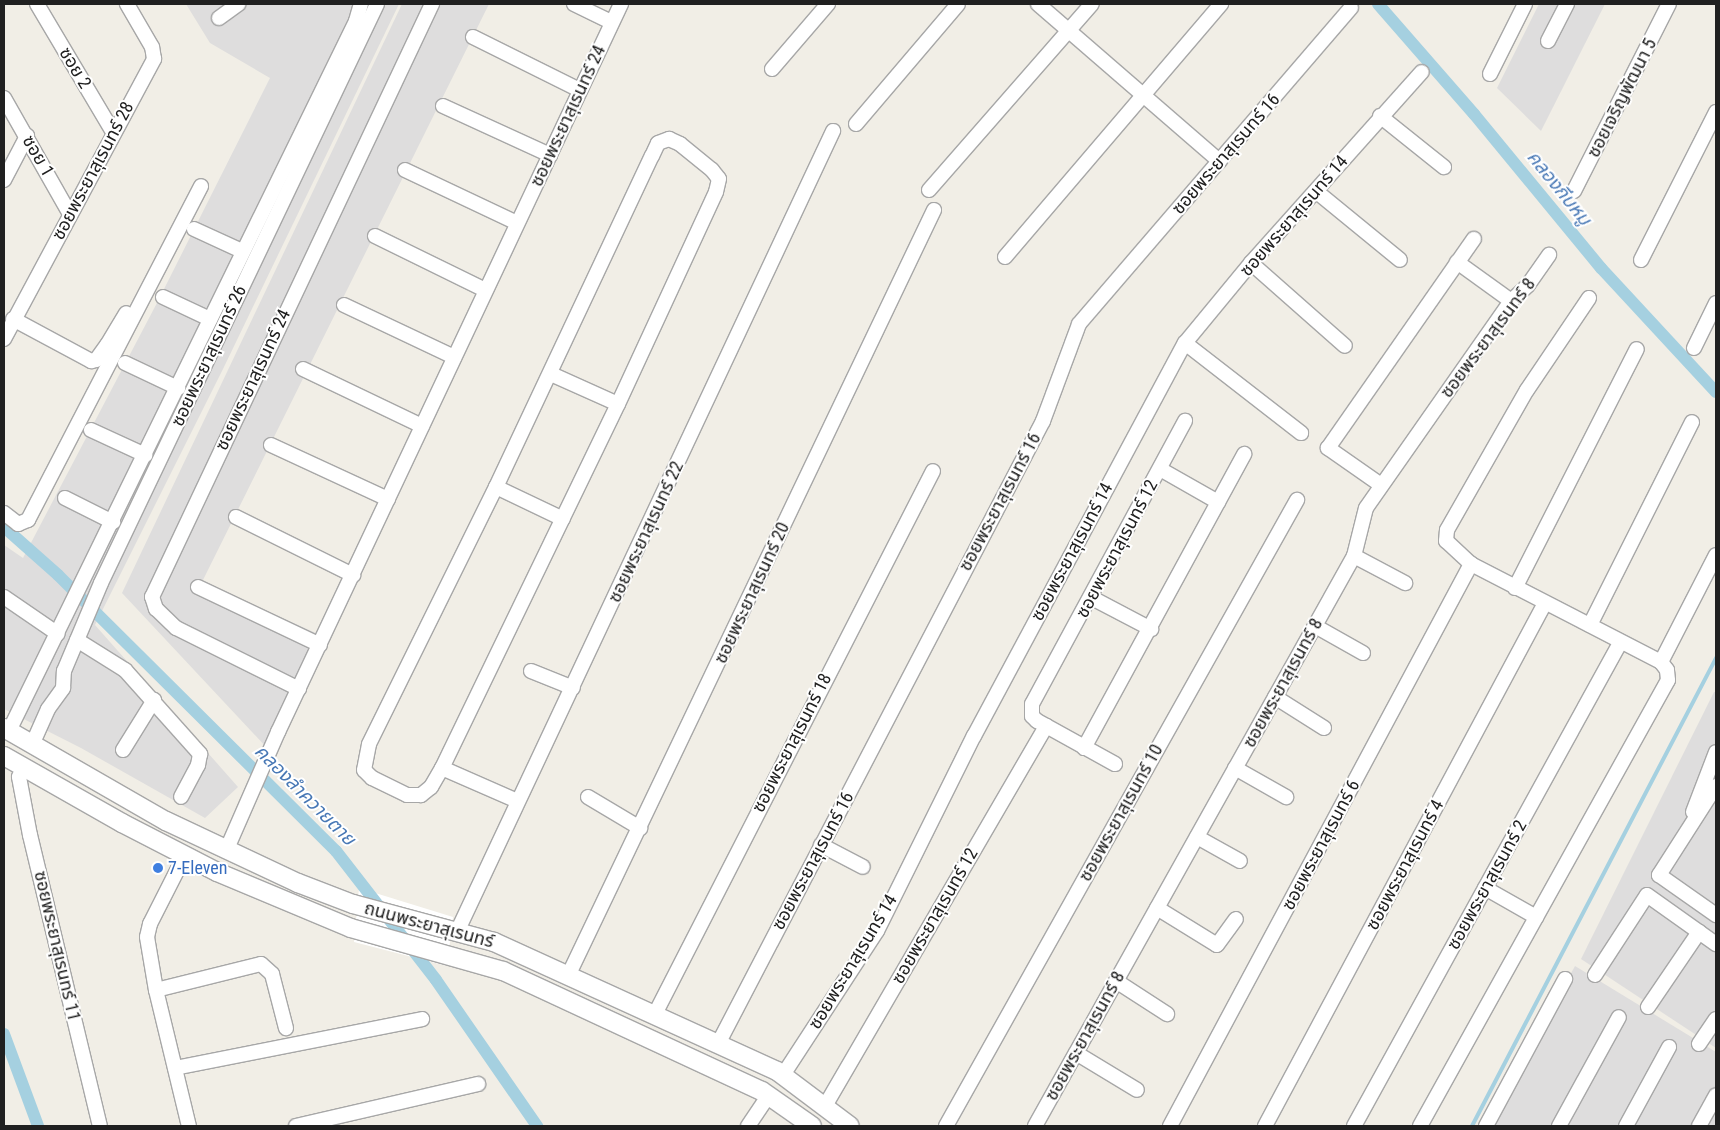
<!DOCTYPE html>
<meta charset="utf-8">
<style>
body{margin:0}
#map{position:relative;width:1720px;height:1130px;overflow:hidden;background:#f1eee6;font-family:"Roboto Condensed","Noto Sans Thai",sans-serif}
div>[style]{position:absolute}
.residential>*{inset:0;background:#dedddd}
.pier>*{inset:0;background:#fff}
.stream>*{height:4px;margin:-2px;padding:0 2px;transform-origin:2px;border-radius:2px;background:#a5d0e0}
.canal>*{height:12px;margin:-6px;padding:0 6px;transform-origin:6px;border-radius:6px;background:#a5d0e0}
.roads{filter:drop-shadow(1px 0 #a7a7a7) drop-shadow(-1px 0 #a7a7a7) drop-shadow(0 1px #a7a7a7) drop-shadow(0 -1px #a7a7a7)}
.minor>*{height:14px;margin:-7px;padding:0 7px;transform-origin:7px;border-radius:7px;background:#fff}
.tertiary>*{height:18px;margin:-9px;padding:0 9px;transform-origin:9px;border-radius:9px;background:#fff}
.dots>*{width:14px;height:14px;translate:-50% -50%;box-sizing:border-box;border:2px solid #fff;border-radius:50%}
span{translate:-50% -50%;white-space:nowrap;text-align:center;line-height:1.15;-webkit-text-stroke:4px #fff;paint-order:stroke}
.street-label{font-size:18px;color:#202020}
.shop-label{font-size:18px;color:#366cbe}
.left{translate:0 -50%;text-align:left}
.water-label{font-size:19px;color:#4878b5;font-style:italic}
.frame{position:absolute;inset:0;border:5px solid #202020;pointer-events:none}
</style>
<div id="map">
<div class="residential">
<i style="clip-path:polygon(186px 4px,399px 4px,223px 369px,95px 625px,238px 787px,205px 818px,81px 748px,4px 709px,4px 545px,23px 558px,158px 301px,270px 78px,210px 43px)"></i>
<i style="clip-path:polygon(402px 4px,489px 4px,202px 582px,329px 639px,268px 749px,122px 593px)"></i>
<i style="clip-path:polygon(1539px 4px,1605px 4px,1541px 131px,1497px 88px)"></i>
<i style="clip-path:polygon(1714px 692px,1716px 692px,1716px 1048px,1581px 959px)"></i>
<i style="clip-path:polygon(1575px 966px,1716px 1052px,1716px 1126px,1488px 1126px)"></i>
</div>
<div class="pier">
<i style="clip-path:polygon(359px 888px,453px 917px,447px 966px,354px 942px)"></i>
</div>
<div class="stream">
<i style="left:1472px;top:1126px;width:528px;rotate:-62.46deg"></i>
</div>
<div class="canal">
<i style="left:1378px;top:4px;width:146px;rotate:48.9deg"></i>
<i style="left:1474px;top:114px;width:200px;rotate:50.5deg"></i>
<i style="left:1601px;top:268px;width:169px;rotate:47.2deg"></i>
<i style="left:4px;top:527px;width:72px;rotate:41.6deg"></i>
<i style="left:58px;top:575px;width:392px;rotate:44.8deg"></i>
<i style="left:336px;top:851px;width:163px;rotate:52.2deg"></i>
<i style="left:436px;top:980px;width:178px;rotate:55.3deg"></i>
<i style="left:4px;top:1034px;width:98px;rotate:69.7deg"></i>
</div>
<div class="roads">
<div class="minor">
<i style="left:37px;top:4px;width:149px;rotate:59.3deg"></i>
<i style="left:574px;top:4px;width:41px;rotate:25.9deg"></i>
<i style="left:1038px;top:4px;width:240px;rotate:40.9deg"></i>
<i style="left:219px;top:18px;width:24px;rotate:-36deg"></i>
<i style="left:473px;top:37px;width:119px;rotate:26.4deg"></i>
<i style="left:1548px;top:41px;width:42px;rotate:-62.8deg"></i>
<i style="left:772px;top:69px;width:86px;rotate:-49.3deg"></i>
<i style="left:1490px;top:74px;width:78px;rotate:-63.4deg"></i>
<i style="left:4px;top:98px;width:133px;rotate:60.4deg"></i>
<i style="left:443px;top:106px;width:118px;rotate:24.6deg"></i>
<i style="left:1380px;top:116px;width:82px;rotate:38.6deg"></i>
<i style="left:856px;top:124px;width:157px;rotate:-49.6deg"></i>
<i style="left:669px;top:139px;width:12px;rotate:24deg"></i>
<i style="left:680px;top:144px;width:41px;rotate:39.1deg"></i>
<i style="left:712px;top:170px;width:11px;rotate:52deg"></i>
<i style="left:719px;top:179px;width:13px;rotate:103deg"></i>
<i style="left:716px;top:192px;width:234px;rotate:114.8deg"></i>
<i style="left:618px;top:404px;width:404px;rotate:115.8deg"></i>
<i style="left:442px;top:768px;width:22px;rotate:120deg"></i>
<i style="left:431px;top:787px;width:13px;rotate:141deg"></i>
<i style="left:421px;top:795px;width:14px;rotate:180deg"></i>
<i style="left:407px;top:795px;width:39px;rotate:-154deg"></i>
<i style="left:372px;top:778px;width:11px;rotate:-135deg"></i>
<i style="left:364px;top:770px;width:26px;rotate:-79deg"></i>
<i style="left:369px;top:744px;width:287px;rotate:-63.7deg"></i>
<i style="left:496px;top:487px;width:366px;rotate:-64.8deg"></i>
<i style="left:652px;top:156px;width:14px;rotate:-65deg"></i>
<i style="left:658px;top:143px;width:12px;rotate:-20deg"></i>
<i style="left:405px;top:170px;width:124px;rotate:25.3deg"></i>
<i style="left:4px;top:180px;width:50px;rotate:-62.4deg"></i>
<i style="left:929px;top:190px;width:247px;rotate:-48.8deg"></i>
<i style="left:1574px;top:191px;width:210px;rotate:-63.1deg"></i>
<i style="left:1317px;top:192px;width:107px;rotate:39.3deg"></i>
<i style="left:194px;top:229px;width:53px;rotate:24.6deg"></i>
<i style="left:375px;top:236px;width:123px;rotate:26.1deg"></i>
<i style="left:1005px;top:257px;width:333px;rotate:-49.5deg"></i>
<i style="left:1641px;top:260px;width:166px;rotate:-63.1deg"></i>
<i style="left:1457px;top:262px;width:67px;rotate:35.8deg"></i>
<i style="left:1251px;top:263px;width:125px;rotate:41.4deg"></i>
<i style="left:163px;top:297px;width:52px;rotate:25.1deg"></i>
<i style="left:344px;top:305px;width:122px;rotate:25.3deg"></i>
<i style="left:13px;top:319px;width:89px;rotate:28.3deg"></i>
<i style="left:91px;top:361px;width:5px;rotate:-11deg"></i>
<i style="left:96px;top:360px;width:19px;rotate:-54deg"></i>
<i style="left:107px;top:345px;width:37px;rotate:-59deg"></i>
<i style="left:4px;top:339px;width:318px;rotate:-61.8deg"></i>
<i style="left:154px;top:59px;width:12px;rotate:-99deg"></i>
<i style="left:152px;top:47px;width:50px;rotate:-120.2deg"></i>
<i style="left:1185px;top:343px;width:147px;rotate:37.8deg"></i>
<i style="left:1694px;top:348px;width:50px;rotate:-63.9deg"></i>
<i style="left:125px;top:363px;width:59px;rotate:25.3deg"></i>
<i style="left:303px;top:369px;width:132px;rotate:25.6deg"></i>
<i style="left:551px;top:374px;width:73px;rotate:24.1deg"></i>
<i style="left:91px;top:430px;width:60px;rotate:24.8deg"></i>
<i style="left:271px;top:445px;width:129px;rotate:24.8deg"></i>
<i style="left:1160px;top:469px;width:67px;rotate:29.6deg"></i>
<i style="left:1381px;top:485px;width:65px;rotate:-145.1deg"></i>
<i style="left:1328px;top:448px;width:255px;rotate:-55.1deg"></i>
<i style="left:496px;top:487px;width:74px;rotate:25.5deg"></i>
<i style="left:65px;top:498px;width:54px;rotate:26.6deg"></i>
<i style="left:4px;top:513px;width:18px;rotate:38deg"></i>
<i style="left:18px;top:524px;width:11px;rotate:-22deg"></i>
<i style="left:28px;top:520px;width:376px;rotate:-62.6deg"></i>
<i style="left:236px;top:517px;width:131px;rotate:26.4deg"></i>
<i style="left:1354px;top:556px;width:58px;rotate:27.9deg"></i>
<i style="left:198px;top:587px;width:135px;rotate:25.4deg"></i>
<i style="left:1515px;top:588px;width:268px;rotate:-63deg"></i>
<i style="left:4px;top:597px;width:65px;rotate:34.4deg"></i>
<i style="left:1092px;top:598px;width:67px;rotate:27.7deg"></i>
<i style="left:1590px;top:625px;width:227px;rotate:-63.3deg"></i>
<i style="left:1315px;top:626px;width:55px;rotate:29.4deg"></i>
<i style="left:77px;top:640px;width:57px;rotate:32deg"></i>
<i style="left:125px;top:670px;width:113px;rotate:48.2deg"></i>
<i style="left:200px;top:754px;width:11px;rotate:100deg"></i>
<i style="left:198px;top:765px;width:36px;rotate:118deg"></i>
<i style="left:1661px;top:662px;width:120px;rotate:-62.8deg"></i>
<i style="left:531px;top:671px;width:45px;rotate:22deg"></i>
<i style="left:299px;top:689px;width:137px;rotate:-153.6deg"></i>
<i style="left:176px;top:628px;width:28px;rotate:-136deg"></i>
<i style="left:156px;top:609px;width:13px;rotate:-108deg"></i>
<i style="left:152px;top:597px;width:656px;rotate:-64.72deg"></i>
<i style="left:1275px;top:697px;width:58px;rotate:32.3deg"></i>
<i style="left:9px;top:731px;width:790px;rotate:-63.95deg"></i>
<i style="left:356px;top:21px;width:18px;rotate:-74deg"></i>
<i style="left:32px;top:745px;width:39px;rotate:-66deg"></i>
<i style="left:48px;top:709px;width:26px;rotate:-54deg"></i>
<i style="left:63px;top:688px;width:17px;rotate:-87deg"></i>
<i style="left:64px;top:671px;width:95px;rotate:-67.2deg"></i>
<i style="left:101px;top:583px;width:641px;rotate:-64.51deg"></i>
<i style="left:1084px;top:748px;width:335px;rotate:-61.4deg"></i>
<i style="left:123px;top:750px;width:59px;rotate:-58.2deg"></i>
<i style="left:1115px;top:764px;width:89px;rotate:-151.1deg"></i>
<i style="left:1037px;top:721px;width:7px;rotate:-135deg"></i>
<i style="left:1032px;top:716px;width:12px;rotate:-90deg"></i>
<i style="left:1032px;top:704px;width:322px;rotate:-61.6deg"></i>
<i style="left:24px;top:767px;width:11px;rotate:117deg"></i>
<i style="left:19px;top:777px;width:59px;rotate:79.3deg"></i>
<i style="left:30px;top:835px;width:299px;rotate:76.5deg"></i>
<i style="left:442px;top:768px;width:82px;rotate:23.7deg"></i>
<i style="left:1235px;top:768px;width:59px;rotate:29.6deg"></i>
<i style="left:1716px;top:786px;width:106px;rotate:122.6deg"></i>
<i style="left:1659px;top:875px;width:70px;rotate:35.1deg"></i>
<i style="left:588px;top:797px;width:61px;rotate:30.8deg"></i>
<i style="left:1693px;top:812px;width:64px;rotate:-69deg"></i>
<i style="left:1197px;top:837px;width:49px;rotate:29.2deg"></i>
<i style="left:821px;top:845px;width:47px;rotate:27.6deg"></i>
<i style="left:226px;top:851px;width:130px;rotate:-66.4deg"></i>
<i style="left:278px;top:732px;width:805px;rotate:-64.77deg"></i>
<i style="left:185px;top:855px;width:77px;rotate:116.9deg"></i>
<i style="left:150px;top:924px;width:13px;rotate:103deg"></i>
<i style="left:147px;top:937px;width:54px;rotate:80.4deg"></i>
<i style="left:156px;top:990px;width:140px;rotate:76.4deg"></i>
<i style="left:1485px;top:888px;width:59px;rotate:29.6deg"></i>
<i style="left:1157px;top:908px;width:70px;rotate:31.7deg"></i>
<i style="left:1217px;top:945px;width:32px;rotate:-54deg"></i>
<i style="left:457px;top:932px;width:885px;rotate:-64.85deg"></i>
<i style="left:1595px;top:975px;width:95px;rotate:-57deg"></i>
<i style="left:1647px;top:895px;width:85px;rotate:35.4deg"></i>
<i style="left:568px;top:976px;width:849px;rotate:-64.46deg"></i>
<i style="left:1116px;top:981px;width:61px;rotate:32.9deg"></i>
<i style="left:156px;top:990px;width:108px;rotate:-13.9deg"></i>
<i style="left:261px;top:964px;width:15px;rotate:42deg"></i>
<i style="left:272px;top:974px;width:56px;rotate:75.5deg"></i>
<i style="left:1648px;top:1007px;width:91px;rotate:-55.8deg"></i>
<i style="left:654px;top:1016px;width:612px;rotate:-62.89deg"></i>
<i style="left:718px;top:1044px;width:703px;rotate:-62.45deg"></i>
<i style="left:1043px;top:421px;width:103px;rotate:-69.6deg"></i>
<i style="left:1079px;top:324px;width:417px;rotate:-49.3deg"></i>
<i style="left:1699px;top:1044px;width:30px;rotate:-56deg"></i>
<i style="left:1076px;top:1053px;width:71px;rotate:31.2deg"></i>
<i style="left:175px;top:1068px;width:252px;rotate:-11.2deg"></i>
<i style="left:783px;top:1075px;width:172px;rotate:-56.9deg"></i>
<i style="left:877px;top:931px;width:218px;rotate:-63.6deg"></i>
<i style="left:974px;top:736px;width:446px;rotate:-61.8deg"></i>
<i style="left:1185px;top:343px;width:104px;rotate:-50.5deg"></i>
<i style="left:1251px;top:263px;width:256px;rotate:-48.2deg"></i>
<i style="left:825px;top:1106px;width:440px;rotate:-59.8deg"></i>
<i style="left:296px;top:1126px;width:187px;rotate:-13deg"></i>
<i style="left:748px;top:1126px;width:37px;rotate:-56deg"></i>
<i style="left:946px;top:1126px;width:718px;rotate:-60.72deg"></i>
<i style="left:1035px;top:1126px;width:653px;rotate:-60.77deg"></i>
<i style="left:1354px;top:556px;width:49px;rotate:-76deg"></i>
<i style="left:1366px;top:508px;width:253px;rotate:-55deg"></i>
<i style="left:1511px;top:301px;width:23px;rotate:-43deg"></i>
<i style="left:1528px;top:285px;width:37px;rotate:-55deg"></i>
<i style="left:1170px;top:1126px;width:638px;rotate:-61.83deg"></i>
<i style="left:1265px;top:1126px;width:593px;rotate:-61.84deg"></i>
<i style="left:1354px;top:1126px;width:551px;rotate:-61.16deg"></i>
<i style="left:1420px;top:1126px;width:510px;rotate:-60.92deg"></i>
<i style="left:1668px;top:680px;width:10px;rotate:-96deg"></i>
<i style="left:1667px;top:670px;width:10px;rotate:-127deg"></i>
<i style="left:1661px;top:662px;width:214px;rotate:-152.7deg"></i>
<i style="left:1471px;top:564px;width:34px;rotate:-137deg"></i>
<i style="left:1446px;top:541px;width:11px;rotate:-85deg"></i>
<i style="left:1447px;top:530px;width:161px;rotate:-60.3deg"></i>
<i style="left:1527px;top:390px;width:111px;rotate:-56deg"></i>
<i style="left:1486px;top:1126px;width:167px;rotate:-61.7deg"></i>
<i style="left:1559px;top:1126px;width:124px;rotate:-61.2deg"></i>
<i style="left:1626px;top:1126px;width:90px;rotate:-61.4deg"></i>
<i style="left:1699px;top:1126px;width:35px;rotate:-61deg"></i>
</div>
<div class="tertiary">
<i style="left:4px;top:728px;width:187px;rotate:29.9deg"></i>
<i style="left:166px;top:821px;width:146px;rotate:25.2deg"></i>
<i style="left:298px;top:883px;width:59px;rotate:20.9deg"></i>
<i style="left:353px;top:904px;width:146px;rotate:15.1deg"></i>
<i style="left:494px;top:942px;width:311px;rotate:24.5deg"></i>
<i style="left:777px;top:1071px;width:91px;rotate:37deg"></i>
<i style="left:4px;top:756px;width:136px;rotate:29.6deg"></i>
<i style="left:122px;top:823px;width:107px;rotate:27.3deg"></i>
<i style="left:217px;top:872px;width:145px;rotate:22.7deg"></i>
<i style="left:351px;top:928px;width:158px;rotate:15.8deg"></i>
<i style="left:503px;top:971px;width:285px;rotate:24.9deg"></i>
<i style="left:762px;top:1091px;width:61px;rotate:35deg"></i>
</div>
</div>
<div class="dots">
<i style="left:158px;top:868px;background:#3f7fe0"></i>
</div>
<div class="street-label">
<span style="left:75px;top:68px;rotate:59deg">ซอย 2</span>
<span style="left:1622px;top:98px;rotate:-63deg">ซอยเจริญพัฒนา 5</span>
<span style="left:568px;top:116px;rotate:-65deg">ซอยพระยาสุเรนทร์ 24</span>
<span style="left:1226px;top:154px;rotate:-49deg">ซอยพระยาสุเรนทร์ 16</span>
<span style="left:38px;top:156px;rotate:60deg">ซอย 1</span>
<span style="left:93px;top:171px;rotate:-62deg">ซอยพระยาสุเรนทร์ 28</span>
<span style="left:1294px;top:216px;rotate:-49deg">ซอยพระยาสุเรนทร์ 14</span>
<span style="left:1488px;top:338px;rotate:-53deg">ซอยพระยาสุเรนทร์ 8</span>
<span style="left:209px;top:356px;rotate:-65deg">ซอยพระยาสุเรนทร์ 26</span>
<span style="left:253px;top:380px;rotate:-65deg">ซอยพระยาสุเรนทร์ 24</span>
<span style="left:1000px;top:502px;rotate:-62deg">ซอยพระยาสุเรนทร์ 16</span>
<span style="left:646px;top:532px;rotate:-65deg">ซอยพระยาสุเรนทร์ 22</span>
<span style="left:1117px;top:549px;rotate:-62deg">ซอยพระยาสุเรนทร์ 12</span>
<span style="left:1072px;top:552px;rotate:-62deg">ซอยพระยาสุเรนทร์ 14</span>
<span style="left:752px;top:593px;rotate:-65deg">ซอยพระยาสุเรนทร์ 20</span>
<span style="left:1283px;top:683px;rotate:-61deg">ซอยพระยาสุเรนทร์ 8</span>
<span style="left:792px;top:743px;rotate:-63deg">ซอยพระยาสุเรนทร์ 18</span>
<span style="left:1121px;top:813px;rotate:-61deg">ซอยพระยาสุเรนทร์ 10</span>
<span style="left:1321px;top:845px;rotate:-62deg">ซอยพระยาสุเรนทร์ 6</span>
<span style="left:813px;top:861px;rotate:-62deg">ซอยพระยาสุเรนทร์ 16</span>
<span style="left:1405px;top:865px;rotate:-62deg">ซอยพระยาสุเรนทร์ 4</span>
<span style="left:1487px;top:885px;rotate:-61deg">ซอยพระยาสุเรนทร์ 2</span>
<span style="left:935px;top:916px;rotate:-60deg">ซอยพระยาสุเรนทร์ 12</span>
<span style="left:429px;top:925px;rotate:15deg">ถนนพระยาสุเรนทร์</span>
<span style="left:57px;top:946px;rotate:77deg">ซอยพระยาสุเรนทร์ 11</span>
<span style="left:853px;top:962px;rotate:-59deg">ซอยพระยาสุเรนทร์ 14</span>
<span style="left:1085px;top:1036px;rotate:-61deg">ซอยพระยาสุเรนทร์ 8</span>
</div>
<div class="shop-label">
<span class="left" style="left:168px;top:868px">7-Eleven</span>
</div>
<div class="water-label">
<span style="left:1559px;top:188px;rotate:51deg">คลองกีบหมู</span>
<span style="left:305px;top:795px;rotate:45deg">คลองลำควายตาย</span>
</div>
<div class="frame"></div>
</div>
